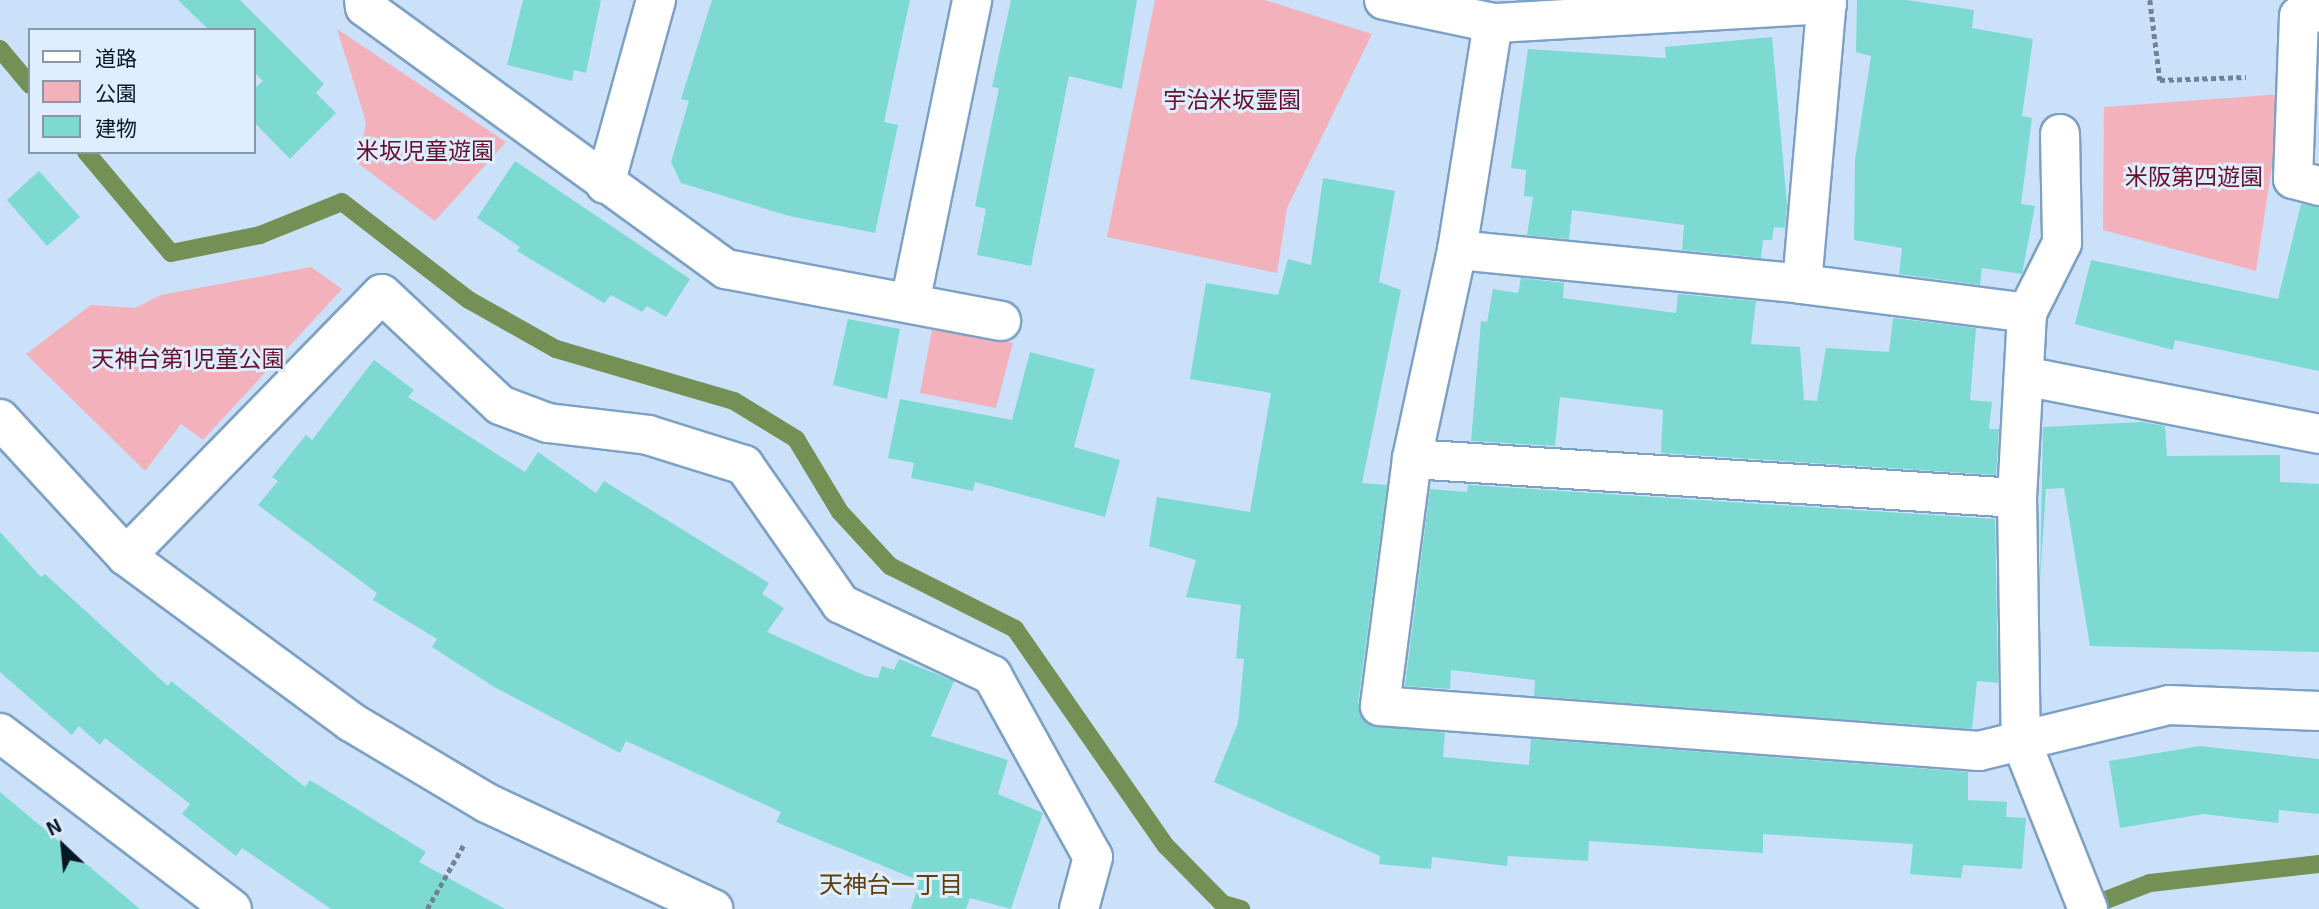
<!DOCTYPE html>
<meta charset="utf-8">
<style>
body{margin:0}
#map{position:relative;width:2319px;height:909px;overflow:hidden;background:#cbe1f9;font-family:"Exo 2","Noto Sans JP",sans-serif}
div>[style]{position:absolute}
.green>*{inset:0;background:#f3b1bb}
.stream>*{height:18px;margin:-9px;padding:0 9px;transform-origin:9px;border-radius:9px;background:#749054}
.building>*{inset:0;background:#7cdad3}
.path>*{height:4.5px;margin-top:-2.25px;transform-origin:0;background:repeating-linear-gradient(90deg,#708296 0 5px,transparent 0 8.5px)}
.roads{filter:drop-shadow(2px 0 #7da1c5) drop-shadow(-2px 0 #7da1c5) drop-shadow(0 2px #7da1c5) drop-shadow(0 -2px #7da1c5)}
.minor>*{height:38px;margin:-19px;padding:0 19px;transform-origin:19px;border-radius:19px;background:#fff}
span{translate:-50% -50%;white-space:nowrap;text-align:center;line-height:1.15;-webkit-text-stroke:6px #dfeefe;paint-order:stroke}
.park-label{font-size:23px;color:#67102a}
.neighbourhood-label{font-size:24px;color:#623e0b}
.legend{position:absolute;left:28px;top:28px;width:228px;height:126px;box-sizing:border-box;background:#dfeefe;border:2px solid #8998a7;margin:0;padding:9px 12px;list-style:none;font-size:21px;color:#091725}
.legend li{display:flex;align-items:center;gap:14px;height:35px}
.legend b{width:35px;border:2px solid #8998a7}
.north{position:absolute;left:28px;top:811px;width:70px;height:70px;-webkit-text-stroke:5px #dfeefe;paint-order:stroke;rotate:334deg;font-size:19px;font-weight:700;line-height:28px;text-align:center;color:#091725}
.north::after{content:'';display:block;margin:auto;width:24px;height:32px;background:#091725;clip-path:polygon(50% 0,100% 100%,50% 72%,0 100%)}
</style>
<div id="map">
<div class="green">
<i style="clip-path:polygon(1155px 0,1265px 0,1372px 34px,1287px 208px,1277px 273px,1107px 237px)"></i>
<i style="clip-path:polygon(337px 29px,506px 142px,435px 221px,359px 164px,366px 122px)"></i>
<i style="clip-path:polygon(2283px 94px,2256px 271px,2103px 230px,2104px 107px)"></i>
<i style="clip-path:polygon(311px 267px,342px 289px,203px 440px,181px 424px,145px 471px,26px 354px,91px 305px,135px 308px,161px 295px)"></i>
<i style="clip-path:polygon(933px 325px,1013px 343px,996px 408px,920px 393px)"></i>
</div>
<div class="stream">
<i style="left:0;top:49px;width:47px;rotate:50.2deg"></i>
<i style="left:86px;top:152px;width:132px;rotate:49.9deg"></i>
<i style="left:171px;top:253px;width:91px;rotate:-11.4deg"></i>
<i style="left:260px;top:235px;width:88px;rotate:-21.9deg"></i>
<i style="left:342px;top:202px;width:160px;rotate:37.7deg"></i>
<i style="left:469px;top:300px;width:100px;rotate:29.4deg"></i>
<i style="left:556px;top:349px;width:185px;rotate:16.3deg"></i>
<i style="left:734px;top:401px;width:73px;rotate:31.5deg"></i>
<i style="left:796px;top:439px;width:85px;rotate:58.9deg"></i>
<i style="left:840px;top:512px;width:74px;rotate:47.2deg"></i>
<i style="left:890px;top:566px;width:140px;rotate:26.7deg"></i>
<i style="left:1015px;top:629px;width:264px;rotate:55.2deg"></i>
<i style="left:1166px;top:846px;width:81px;rotate:45.5deg"></i>
<i style="left:1223px;top:904px;width:19px;rotate:16deg"></i>
<i style="left:2083px;top:909px;width:72px;rotate:-21.2deg"></i>
<i style="left:2150px;top:883px;width:170px;rotate:-6.4deg"></i>
</div>
<div class="building">
<i style="clip-path:polygon(178px 0,240px 0,324px 84px,316px 93px,336px 113px,290px 159px,254px 122px,254px 89px,263px 81px,254px 72px,254px 30px,209px 30px)"></i>
<i style="clip-path:polygon(523px 0,601px 0,586px 73px,574px 70px,572px 81px,507px 65px)"></i>
<i style="clip-path:polygon(712px 0,910px 0,884px 122px,898px 125px,875px 233px,789px 216px,681px 183px,671px 162px,689px 101px,681px 99px)"></i>
<i style="clip-path:polygon(1011px 0,1137px 0,1122px 89px,1069px 76px,1031px 266px,977px 255px,986px 209px,975px 206px,999px 88px,992px 87px)"></i>
<i style="clip-path:polygon(1857px 0,1906px 0,1974px 10px,1972px 28px,2033px 39px,2022px 116px,2032px 118px,2021px 204px,2035px 206px,2022px 274px,1982px 268px,1980px 285px,1899px 274px,1902px 248px,1854px 240px,1855px 160px,1871px 56px,1856px 52px)"></i>
<i style="clip-path:polygon(1772px 37px,1787px 204px,1785px 228px,1774px 227px,1772px 240px,1763px 240px,1761px 258px,1682px 250px,1684px 225px,1572px 210px,1569px 239px,1527px 235px,1533px 197px,1524px 196px,1526px 170px,1511px 168px,1528px 49px,1666px 58px,1665px 47px)"></i>
<i style="clip-path:polygon(515px 161px,690px 279px,666px 317px,647px 306px,642px 312px,611px 295px,604px 303px,517px 251px,520px 247px,477px 218px)"></i>
<i style="clip-path:polygon(39px 171px,80px 217px,47px 246px,7px 200px)"></i>
<i style="clip-path:polygon(1323px 178px,1395px 191px,1379px 282px,1401px 290px,1362px 483px,1387px 485px,1358px 703px,1367px 723px,1445px 733px,1443px 757px,1529px 765px,1531px 739px,1968px 772px,1968px 800px,2007px 802px,2006px 817px,2026px 818px,2022px 869px,1963px 865px,1961px 878px,1910px 874px,1913px 844px,1763px 834px,1763px 853px,1589px 841px,1588px 861px,1508px 856px,1507px 866px,1432px 857px,1431px 869px,1379px 864px,1380px 856px,1214px 782px,1238px 723px,1244px 659px,1236px 658px,1241px 605px,1186px 597px,1196px 560px,1149px 546px,1157px 497px,1250px 512px,1271px 393px,1190px 379px,1206px 283px,1278px 295px,1288px 259px,1311px 265px)"></i>
<i style="clip-path:polygon(2301px 204px,2319px 207px,2319px 371px,2175px 340px,2173px 350px,2075px 324px,2091px 260px,2278px 299px)"></i>
<i style="clip-path:polygon(1521px 278px,1564px 283px,1563px 298px,1676px 313px,1678px 294px,1756px 301px,1751px 344px,1800px 347px,1804px 400px,1817px 401px,1826px 348px,1889px 352px,1893px 318px,1976px 328px,1970px 400px,1992px 402px,1989px 429px,1999px 429px,1996px 475px,1661px 453px,1663px 410px,1560px 397px,1555px 446px,1471px 441px,1481px 321px,1487px 322px,1493px 289px,1518px 293px)"></i>
<i style="clip-path:polygon(848px 319px,900px 329px,887px 399px,833px 385px)"></i>
<i style="clip-path:polygon(1030px 352px,1095px 369px,1074px 447px,1120px 460px,1105px 517px,975px 482px,973px 491px,911px 478px,914px 463px,888px 458px,900px 399px,1012px 420px)"></i>
<i style="clip-path:polygon(374px 360px,414px 390px,408px 397px,525px 472px,538px 452px,596px 493px,604px 481px,769px 583px,762px 594px,784px 608px,767px 632px,866px 676px,878px 678px,882px 666px,894px 670px,899px 659px,954px 681px,931px 736px,1008px 760px,998px 794px,1043px 813px,1011px 909px,970px 898px,966px 909px,911px 909px,920px 881px,776px 822px,781px 812px,626px 741px,620px 753px,496px 688px,432px 647px,437px 639px,373px 600px,377px 593px,258px 505px,278px 481px,272px 477px,306px 435px,312px 440px)"></i>
<i style="clip-path:polygon(2142px 422px,2165px 426px,2167px 456px,2280px 455px,2280px 482px,2319px 484px,2319px 652px,2090px 646px,2064px 488px,2046px 489px,2040px 581px,2043px 427px)"></i>
<i style="clip-path:polygon(1468px 485px,1995px 519px,1998px 683px,1977px 681px,1972px 729px,1534px 696px,1535px 680px,1451px 670px,1450px 689px,1405px 686px,1430px 489px,1467px 492px)"></i>
<i style="clip-path:polygon(0 532px,41px 577px,45px 574px,168px 686px,171px 681px,305px 787px,310px 780px,426px 852px,419px 862px,505px 909px,331px 909px,242px 848px,236px 856px,182px 814px,190px 804px,105px 738px,100px 745px,79px 726px,72px 735px,0 672px)"></i>
<i style="clip-path:polygon(2200px 746px,2319px 759px,2319px 814px,2279px 810px,2278px 823px,2203px 814px,2120px 828px,2109px 761px)"></i>
<i style="clip-path:polygon(0 792px,140px 909px,0 909px)"></i>
</div>
<div class="path">
<i style="left:2150px;top:0;width:81px;rotate:82.9deg"></i>
<i style="left:2160px;top:80px;width:86px;rotate:-2deg"></i>
<i style="left:427px;top:909px;width:73px;rotate:-60.3deg"></i>
</div>
<div class="roads">
<div class="minor">
<i style="left:364px;top:0;width:7px;rotate:82deg"></i>
<i style="left:365px;top:7px;width:446px;rotate:36deg"></i>
<i style="left:726px;top:269px;width:280px;rotate:10.7deg"></i>
<i style="left:1384px;top:0;width:111px;rotate:11.9deg"></i>
<i style="left:1827px;top:4px;width:335px;rotate:176.7deg"></i>
<i style="left:1493px;top:23px;width:230px;rotate:99deg"></i>
<i style="left:1457px;top:250px;width:214px;rotate:102.2deg"></i>
<i style="left:1412px;top:459px;width:249px;rotate:97.4deg"></i>
<i style="left:1380px;top:706px;width:601px;rotate:4.3deg"></i>
<i style="left:1979px;top:751px;width:195px;rotate:-13.6deg"></i>
<i style="left:2169px;top:705px;width:150px;rotate:2.3deg"></i>
<i style="left:2319px;top:12px;width:20px;rotate:169deg"></i>
<i style="left:2299px;top:16px;width:163px;rotate:92.1deg"></i>
<i style="left:2293px;top:179px;width:27px;rotate:15deg"></i>
<i style="left:2060px;top:134px;width:109px;rotate:88.9deg"></i>
<i style="left:2062px;top:243px;width:78px;rotate:116.6deg"></i>
<i style="left:2027px;top:313px;width:185px;rotate:93.1deg"></i>
<i style="left:2017px;top:498px;width:243px;rotate:89.1deg"></i>
<i style="left:2021px;top:741px;width:181px;rotate:68.3deg"></i>
<i style="left:605px;top:184px;width:191px;rotate:-74.5deg"></i>
<i style="left:1457px;top:250px;width:347px;rotate:5.6deg"></i>
<i style="left:1802px;top:284px;width:227px;rotate:7.3deg"></i>
<i style="left:1802px;top:284px;width:285px;rotate:-85deg"></i>
<i style="left:910px;top:303px;width:309px;rotate:-78.4deg"></i>
<i style="left:2024px;top:376px;width:301px;rotate:11.1deg"></i>
<i style="left:0;top:419px;width:186px;rotate:47.4deg"></i>
<i style="left:126px;top:556px;width:280px;rotate:36.4deg"></i>
<i style="left:351px;top:722px;width:158px;rotate:30.8deg"></i>
<i style="left:487px;top:803px;width:250px;rotate:25.1deg"></i>
<i style="left:1412px;top:459px;width:606px;rotate:3.69deg"></i>
<i style="left:126px;top:556px;width:366px;rotate:-45.7deg"></i>
<i style="left:382px;top:294px;width:162px;rotate:43.2deg"></i>
<i style="left:500px;top:405px;width:51px;rotate:20.6deg"></i>
<i style="left:548px;top:423px;width:101px;rotate:6.8deg"></i>
<i style="left:648px;top:435px;width:101px;rotate:17.4deg"></i>
<i style="left:744px;top:465px;width:169px;rotate:55.1deg"></i>
<i style="left:841px;top:604px;width:167px;rotate:25.2deg"></i>
<i style="left:992px;top:675px;width:208px;rotate:61deg"></i>
<i style="left:1093px;top:857px;width:54px;rotate:105.1deg"></i>
<i style="left:0;top:733px;width:291px;rotate:37.2deg"></i>
</div>
</div>
<div class="park-label">
<span style="left:1232px;top:99px">宇治米坂霊園</span>
<span style="left:425px;top:150px">米坂児童遊園</span>
<span style="left:2194px;top:176px">米阪第四遊園</span>
<span style="left:188px;top:358px">天神台第1児童公園</span>
</div>
<div class="neighbourhood-label">
<span style="left:891px;top:884px">天神台一丁目</span>
</div>
<ul class="legend">
<li><b style="height:9px;background:#fff"></b>道路</li>
<li><b style="height:19px;background:#f3b1bb"></b>公園</li>
<li><b style="height:19px;background:#7cdad3"></b>建物</li>
</ul>
<div class="north">N</div>
</div>
